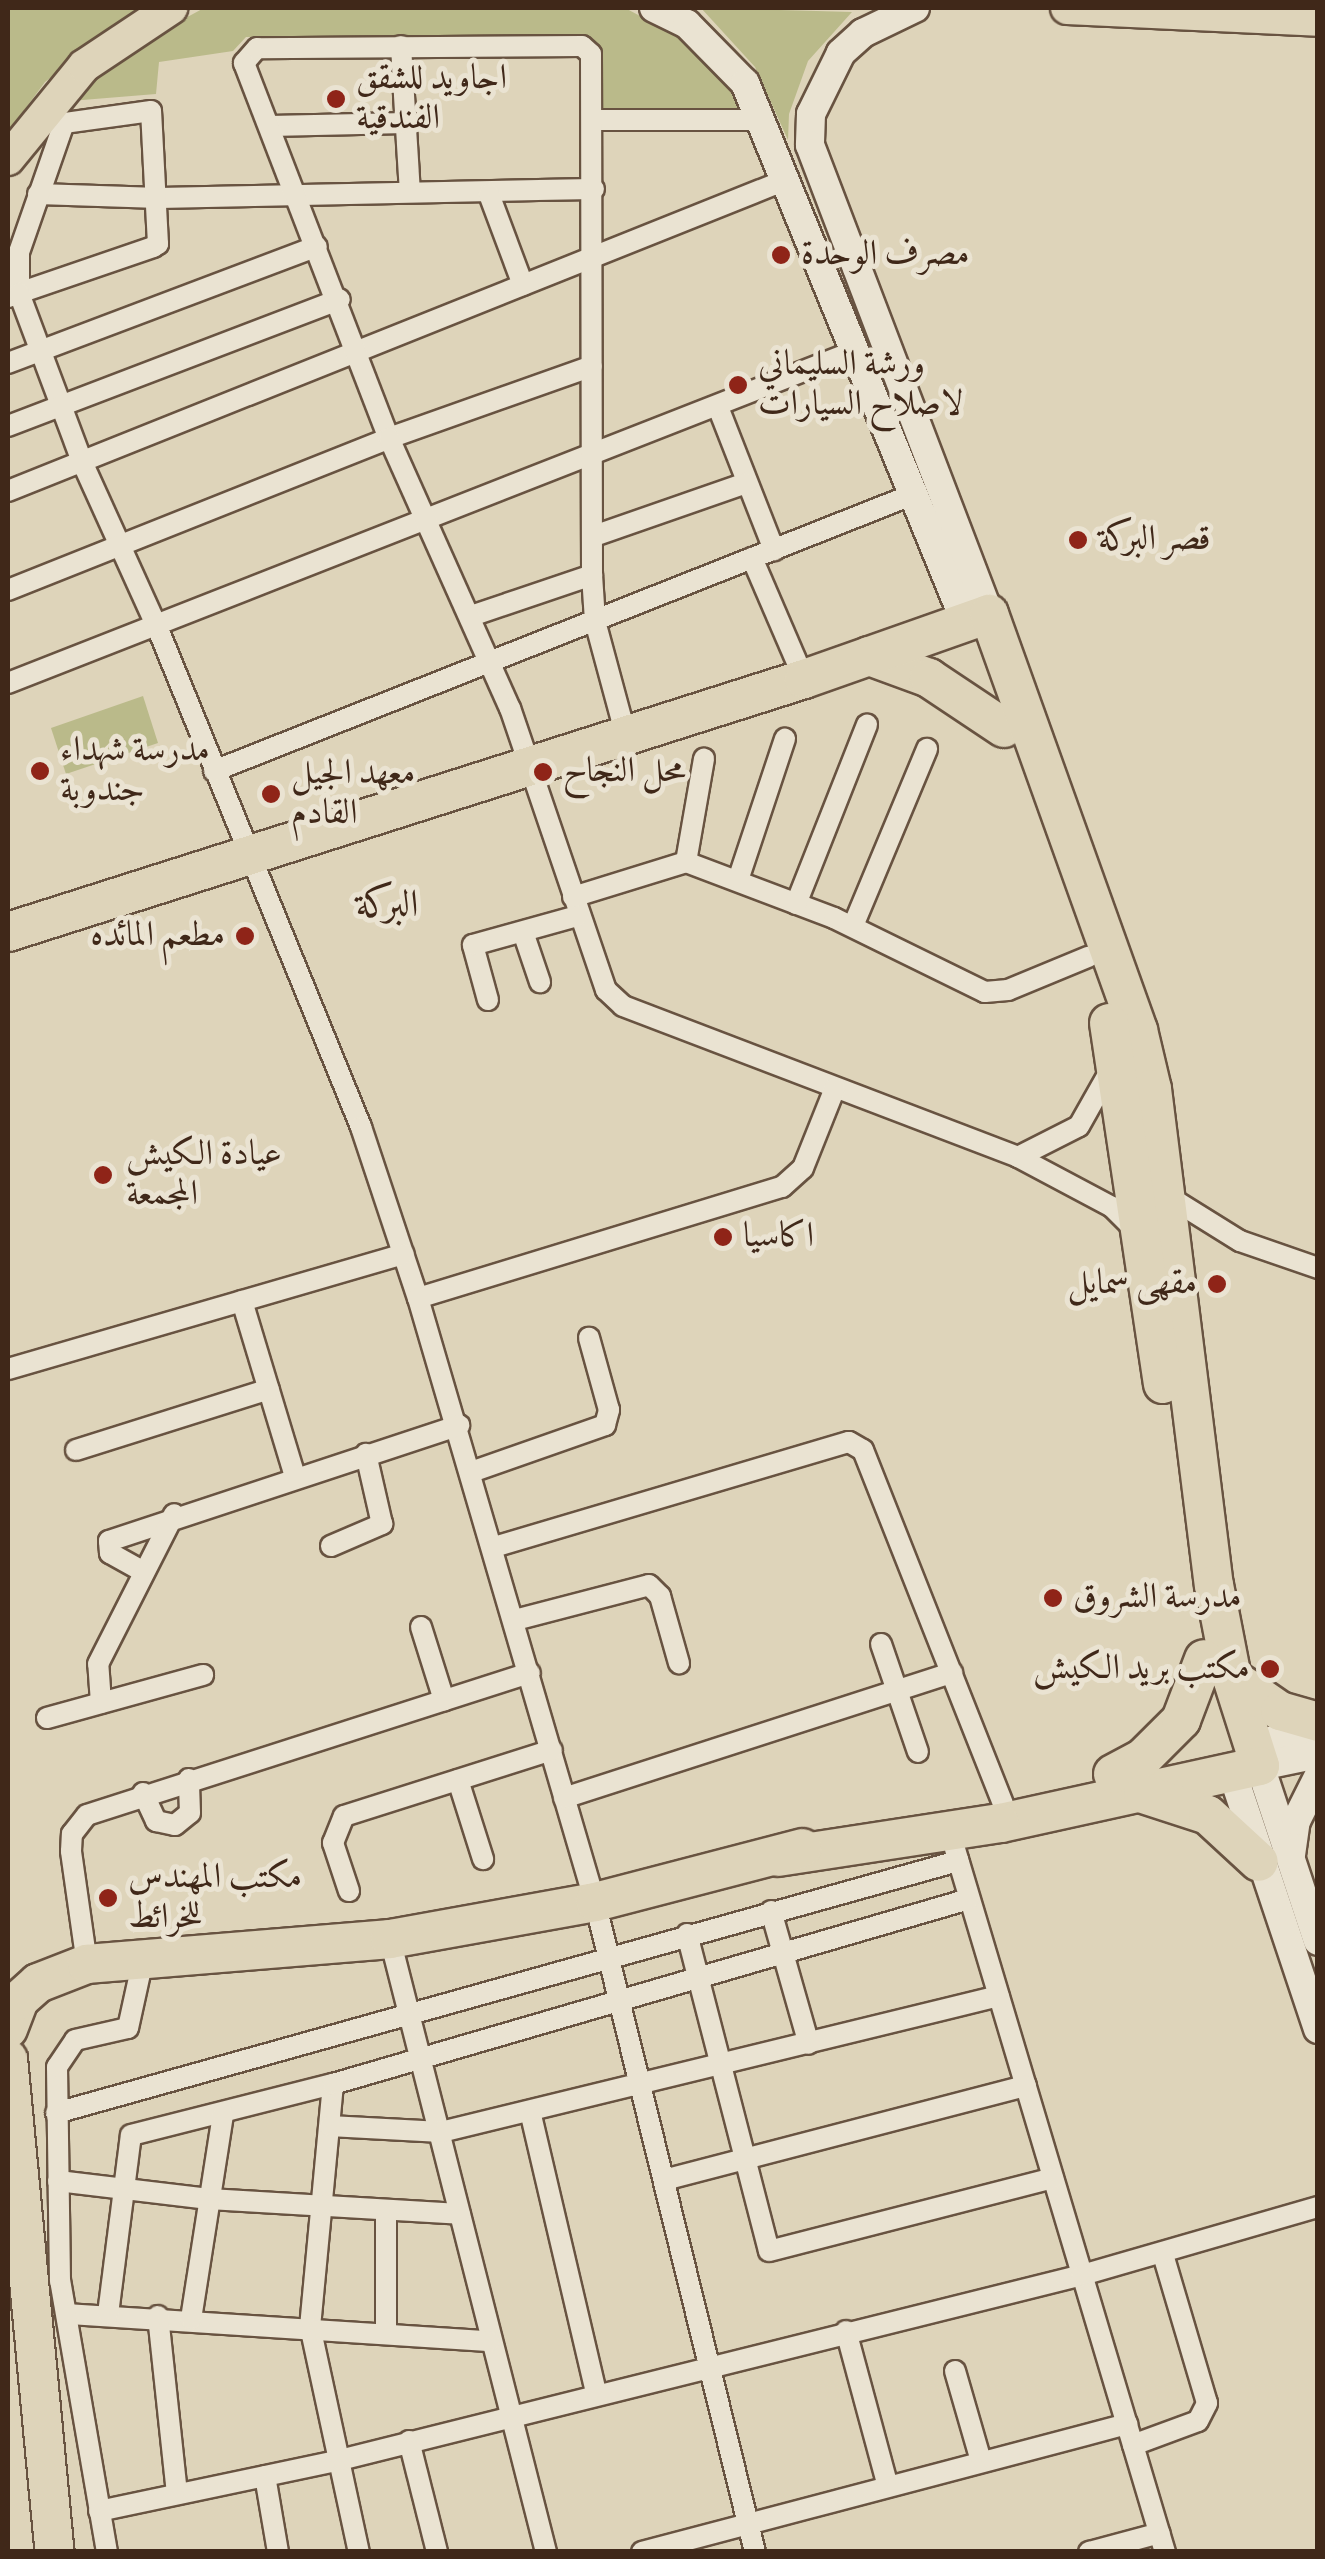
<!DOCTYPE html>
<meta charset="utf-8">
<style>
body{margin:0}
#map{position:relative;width:1325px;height:2559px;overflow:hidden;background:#ded4ba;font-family:Vollkorn,Amiri,serif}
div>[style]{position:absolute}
.green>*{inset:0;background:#baba8a}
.roads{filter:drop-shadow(2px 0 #685341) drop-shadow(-2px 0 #685341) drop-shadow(0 2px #685341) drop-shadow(0 -2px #685341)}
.street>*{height:20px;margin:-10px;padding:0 10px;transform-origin:10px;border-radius:10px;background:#eae3d2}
.secondary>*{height:28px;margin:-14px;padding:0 14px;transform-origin:14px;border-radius:14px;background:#eae3d2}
.primary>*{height:32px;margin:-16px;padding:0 16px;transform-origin:16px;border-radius:16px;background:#ded4ba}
.highway>*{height:38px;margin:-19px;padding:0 19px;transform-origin:19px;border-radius:19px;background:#ded4ba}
.dots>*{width:28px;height:28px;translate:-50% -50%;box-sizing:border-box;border:5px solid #eae3d2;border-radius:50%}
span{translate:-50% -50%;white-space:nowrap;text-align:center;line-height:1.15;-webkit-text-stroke:10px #eae3d2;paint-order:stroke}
.poi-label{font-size:35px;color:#402819}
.left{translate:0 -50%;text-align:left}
.right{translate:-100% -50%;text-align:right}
.neighbourhood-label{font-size:38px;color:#402819}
.frame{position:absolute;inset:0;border:10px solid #402819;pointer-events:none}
</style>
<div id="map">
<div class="green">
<i style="clip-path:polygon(8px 8px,139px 8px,45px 82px,8px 132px)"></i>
<i style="clip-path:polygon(204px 8px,625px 8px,691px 43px,746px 109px,598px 109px,598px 62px,589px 35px,246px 37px,233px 51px,159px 62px,156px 94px,70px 101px,134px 46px)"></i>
<i style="clip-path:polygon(701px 8px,852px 12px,808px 61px,789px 114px,788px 140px,755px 67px)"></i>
<i style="clip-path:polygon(143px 696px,158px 743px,66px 774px,51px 728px)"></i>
</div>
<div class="roads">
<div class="street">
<i style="left:401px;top:46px;width:146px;rotate:86.5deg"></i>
<i style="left:593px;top:120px;width:171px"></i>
<i style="left:270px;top:126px;width:136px;rotate:-1.3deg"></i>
<i style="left:38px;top:194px;width:121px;rotate:1.9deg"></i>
<i style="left:159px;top:198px;width:435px;rotate:-1.2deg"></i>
<i style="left:489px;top:194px;width:97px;rotate:69.5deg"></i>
<i style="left:8px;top:297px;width:12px;rotate:-20deg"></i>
<i style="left:19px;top:293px;width:142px;rotate:-18.9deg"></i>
<i style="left:153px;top:247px;width:6px;rotate:-31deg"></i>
<i style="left:158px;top:244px;width:133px;rotate:-93deg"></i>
<i style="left:151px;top:111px;width:88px;rotate:172.1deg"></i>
<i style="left:64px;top:123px;width:137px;rotate:109.2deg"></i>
<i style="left:19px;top:252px;width:41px;rotate:90deg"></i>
<i style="left:19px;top:293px;width:183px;rotate:69.5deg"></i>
<i style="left:83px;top:464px;width:181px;rotate:65.6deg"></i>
<i style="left:158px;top:629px;width:538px;rotate:67.82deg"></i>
<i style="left:361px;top:1127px;width:180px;rotate:71.6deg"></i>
<i style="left:418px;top:1298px;width:629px;rotate:73.67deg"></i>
<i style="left:595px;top:1902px;width:669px;rotate:76.17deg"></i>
<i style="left:8px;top:363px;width:330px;rotate:-20.7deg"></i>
<i style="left:718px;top:407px;width:154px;rotate:68.6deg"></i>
<i style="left:8px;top:426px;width:355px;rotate:-20.9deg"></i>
<i style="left:8px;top:491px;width:840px;rotate:-21.8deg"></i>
<i style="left:594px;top:536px;width:161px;rotate:-19.2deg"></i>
<i style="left:752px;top:558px;width:132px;rotate:66.7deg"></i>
<i style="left:8px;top:590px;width:410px;rotate:-21.7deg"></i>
<i style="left:389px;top:438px;width:215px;rotate:-19.5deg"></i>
<i style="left:471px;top:616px;width:128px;rotate:-18.7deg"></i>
<i style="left:8px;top:683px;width:912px;rotate:-21.42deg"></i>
<i style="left:626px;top:736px;width:119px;rotate:-105.1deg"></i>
<i style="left:595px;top:621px;width:46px;rotate:-93.7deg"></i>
<i style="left:592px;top:575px;width:521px;rotate:-90.11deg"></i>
<i style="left:591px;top:54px;width:12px;rotate:-138deg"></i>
<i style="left:582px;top:46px;width:325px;rotate:179.6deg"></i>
<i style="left:257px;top:48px;width:20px;rotate:131deg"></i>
<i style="left:244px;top:63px;width:402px;rotate:68.9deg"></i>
<i style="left:389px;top:438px;width:296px;rotate:65.9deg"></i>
<i style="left:510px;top:708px;width:298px;rotate:71.2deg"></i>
<i style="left:606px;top:990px;width:23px;rotate:43deg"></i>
<i style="left:623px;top:1006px;width:423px;rotate:20.9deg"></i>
<i style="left:1018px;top:1157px;width:106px;rotate:28deg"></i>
<i style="left:1112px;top:1207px;width:34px;rotate:45deg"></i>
<i style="left:214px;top:771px;width:753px;rotate:-21.59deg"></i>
<i style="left:686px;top:862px;width:105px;rotate:-80.1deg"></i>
<i style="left:738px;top:880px;width:149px;rotate:-71.6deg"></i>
<i style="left:573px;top:897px;width:118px;rotate:-17.2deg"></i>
<i style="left:686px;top:862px;width:158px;rotate:20.7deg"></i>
<i style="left:834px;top:918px;width:168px;rotate:26.1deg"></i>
<i style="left:985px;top:992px;width:23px;rotate:-5deg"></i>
<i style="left:1008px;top:990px;width:87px;rotate:-22.4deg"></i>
<i style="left:796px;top:904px;width:193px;rotate:-68.4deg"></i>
<i style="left:853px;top:926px;width:192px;rotate:-67.3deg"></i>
<i style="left:523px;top:932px;width:53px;rotate:71.2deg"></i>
<i style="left:488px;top:1000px;width:57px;rotate:-105.3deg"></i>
<i style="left:473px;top:945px;width:108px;rotate:-15.6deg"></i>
<i style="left:1018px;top:1157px;width:68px;rotate:-26.9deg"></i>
<i style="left:1079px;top:1126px;width:63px;rotate:-60.6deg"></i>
<i style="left:1166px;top:1195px;width:87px;rotate:31.9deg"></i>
<i style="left:1240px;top:1241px;width:83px;rotate:19.1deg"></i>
<i style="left:418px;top:1298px;width:381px;rotate:-17deg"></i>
<i style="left:782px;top:1187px;width:28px;rotate:-42deg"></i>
<i style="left:803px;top:1168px;width:86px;rotate:-68.2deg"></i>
<i style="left:242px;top:1301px;width:184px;rotate:73.2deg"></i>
<i style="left:8px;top:1369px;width:412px;rotate:-16.2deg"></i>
<i style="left:76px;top:1450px;width:202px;rotate:-17.5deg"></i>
<i style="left:474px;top:1471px;width:139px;rotate:-19.3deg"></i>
<i style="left:605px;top:1425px;width:16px;rotate:-75deg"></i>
<i style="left:609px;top:1410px;width:75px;rotate:-105.5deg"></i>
<i style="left:331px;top:1546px;width:56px;rotate:-23.3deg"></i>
<i style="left:382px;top:1524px;width:72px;rotate:-102.9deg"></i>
<i style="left:494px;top:1547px;width:370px;rotate:-16.5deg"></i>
<i style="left:849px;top:1442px;width:16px;rotate:30deg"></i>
<i style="left:863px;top:1450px;width:380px;rotate:68.4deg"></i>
<i style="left:144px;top:1572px;width:39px;rotate:-151deg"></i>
<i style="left:110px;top:1553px;width:12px;rotate:-95deg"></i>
<i style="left:109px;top:1541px;width:369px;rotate:-18.3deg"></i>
<i style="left:515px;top:1620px;width:138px;rotate:-14.6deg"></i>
<i style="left:649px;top:1585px;width:16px;rotate:45deg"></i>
<i style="left:660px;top:1596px;width:70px;rotate:74.2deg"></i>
<i style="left:421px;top:1627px;width:77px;rotate:72.5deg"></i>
<i style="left:881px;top:1644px;width:114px;rotate:71.1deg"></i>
<i style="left:101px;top:1703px;width:39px;rotate:-94deg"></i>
<i style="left:98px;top:1664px;width:168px;rotate:-63.1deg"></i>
<i style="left:47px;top:1718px;width:162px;rotate:-15.4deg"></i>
<i style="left:458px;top:1780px;width:83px;rotate:72.4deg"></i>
<i style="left:143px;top:1793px;width:31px;rotate:65deg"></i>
<i style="left:156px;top:1821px;width:19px;rotate:12deg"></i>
<i style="left:175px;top:1825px;width:19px;rotate:-39deg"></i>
<i style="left:190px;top:1813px;width:34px;rotate:-92deg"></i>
<i style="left:564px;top:1798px;width:408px;rotate:-17.9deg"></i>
<i style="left:955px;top:1849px;width:734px;rotate:73.37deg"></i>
<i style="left:349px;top:1891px;width:51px;rotate:-108.4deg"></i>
<i style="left:333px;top:1843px;width:29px;rotate:-68deg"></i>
<i style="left:344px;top:1816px;width:218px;rotate:-17.6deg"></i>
<i style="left:771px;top:1911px;width:138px;rotate:74.1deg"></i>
<i style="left:687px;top:1934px;width:327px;rotate:75.5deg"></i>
<i style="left:769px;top:2251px;width:293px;rotate:-14.4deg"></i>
<i style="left:390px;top:1939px;width:633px;rotate:75.72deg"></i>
<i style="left:87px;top:1964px;width:114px;rotate:-98.1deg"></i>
<i style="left:71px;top:1851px;width:17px;rotate:-87deg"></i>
<i style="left:72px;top:1834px;width:24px;rotate:-52deg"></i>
<i style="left:87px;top:1815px;width:465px;rotate:-17.8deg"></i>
<i style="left:333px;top:2084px;width:243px;rotate:95.4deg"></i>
<i style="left:310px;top:2326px;width:231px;rotate:77.8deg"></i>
<i style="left:530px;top:2111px;width:290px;rotate:76.8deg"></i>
<i style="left:56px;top:2113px;width:937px;rotate:-15.61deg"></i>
<i style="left:330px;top:2126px;width:111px;rotate:3.1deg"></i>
<i style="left:441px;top:2132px;width:574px;rotate:-13.7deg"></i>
<i style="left:664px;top:2180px;width:374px;rotate:-14.6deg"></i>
<i style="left:58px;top:2181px;width:152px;rotate:6.8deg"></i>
<i style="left:209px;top:2199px;width:251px;rotate:3.4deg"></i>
<i style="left:68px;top:2314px;width:422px;rotate:3.7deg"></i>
<i style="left:108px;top:2314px;width:180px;rotate:-82.7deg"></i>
<i style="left:131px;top:2135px;width:208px;rotate:-14.2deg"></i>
<i style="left:333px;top:2084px;width:662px;rotate:-16.22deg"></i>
<i style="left:158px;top:2316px;width:179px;rotate:83.9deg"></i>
<i style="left:191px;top:2319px;width:207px;rotate:-81.1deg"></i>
<i style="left:846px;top:2331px;width:157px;rotate:74.9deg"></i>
<i style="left:386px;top:2333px;width:122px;rotate:-90deg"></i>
<i style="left:955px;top:2371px;width:94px;rotate:73.9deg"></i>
<i style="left:409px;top:2441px;width:114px;rotate:75.8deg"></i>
<i style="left:1133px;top:2445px;width:69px;rotate:-20.3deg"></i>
<i style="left:1198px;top:2421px;width:20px;rotate:-63deg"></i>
<i style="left:1207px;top:2403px;width:155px;rotate:-106.5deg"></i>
<i style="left:265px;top:2476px;width:77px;rotate:80.3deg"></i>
<i style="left:99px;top:2511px;width:246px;rotate:-11.9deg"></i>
<i style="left:340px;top:2460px;width:765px;rotate:-14deg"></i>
<i style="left:1082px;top:2275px;width:246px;rotate:-16.1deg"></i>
<i style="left:107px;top:2552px;width:275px;rotate:-99.8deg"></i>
<i style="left:60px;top:2281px;width:214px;rotate:-90.8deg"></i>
<i style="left:57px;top:2067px;width:32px;rotate:-56deg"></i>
<i style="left:75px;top:2040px;width:54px;rotate:-12.8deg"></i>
<i style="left:128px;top:2028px;width:70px;rotate:-77.6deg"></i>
<i style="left:642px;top:2552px;width:502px;rotate:-14.78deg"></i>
<i style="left:1089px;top:2552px;width:73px;rotate:-15deg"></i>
</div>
<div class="secondary">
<i style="left:654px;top:8px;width:37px;rotate:26deg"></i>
<i style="left:687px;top:24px;width:83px;rotate:45.5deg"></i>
<i style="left:745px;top:83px;width:581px;rotate:67.76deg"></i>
<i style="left:915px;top:8px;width:58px;rotate:154.3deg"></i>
<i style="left:863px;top:33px;width:30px;rotate:138deg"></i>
<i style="left:841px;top:53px;width:68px;rotate:116.2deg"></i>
<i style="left:811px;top:114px;width:31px;rotate:92deg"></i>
<i style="left:810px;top:145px;width:502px;rotate:69.11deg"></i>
<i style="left:1253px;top:1745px;width:67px;rotate:-13.8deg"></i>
<i style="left:1318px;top:1754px;width:59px;rotate:168.3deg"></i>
<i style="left:1260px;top:1766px;width:184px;rotate:71.7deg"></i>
<i style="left:1232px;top:1772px;width:271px;rotate:71.5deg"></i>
<i style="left:1291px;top:1855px;width:34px;rotate:-82deg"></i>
<i style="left:1296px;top:1821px;width:49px;rotate:-63.4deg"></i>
</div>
<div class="primary">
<i style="left:1067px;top:8px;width:251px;rotate:2.7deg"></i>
<i style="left:8px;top:159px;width:120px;rotate:-50.7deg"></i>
<i style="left:84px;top:66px;width:105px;rotate:-33.7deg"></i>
</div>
<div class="highway">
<i style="left:869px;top:656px;width:64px;rotate:20.1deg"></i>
<i style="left:929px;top:678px;width:90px;rotate:33.7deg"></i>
<i style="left:8px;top:932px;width:835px;rotate:-17.63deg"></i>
<i style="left:804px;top:679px;width:196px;rotate:-19.4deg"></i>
<i style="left:989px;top:614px;width:442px;rotate:70.3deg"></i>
<i style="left:1138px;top:1030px;width:61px;rotate:76.7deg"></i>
<i style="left:1152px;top:1089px;width:500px;rotate:82.9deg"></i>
<i style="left:1214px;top:1585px;width:95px;rotate:79deg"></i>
<i style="left:1232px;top:1678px;width:92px;rotate:72.3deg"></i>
<i style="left:1260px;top:1766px;width:266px;rotate:167.6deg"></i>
<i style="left:1000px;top:1823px;width:224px;rotate:171.3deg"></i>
<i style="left:1109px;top:1023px;width:365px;rotate:81.5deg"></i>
<i style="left:1232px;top:1678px;width:58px;rotate:34.5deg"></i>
<i style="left:1280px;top:1711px;width:40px;rotate:16deg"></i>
<i style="left:1113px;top:1774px;width:34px;rotate:-28deg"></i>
<i style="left:1143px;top:1758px;width:54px;rotate:-45deg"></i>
<i style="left:1181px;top:1720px;width:65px;rotate:-69.3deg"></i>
<i style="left:1143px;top:1794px;width:68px;rotate:17.9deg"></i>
<i style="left:1208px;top:1815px;width:69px;rotate:42.7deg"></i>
<i style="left:8px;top:2029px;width:31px;rotate:-69deg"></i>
<i style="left:19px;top:2000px;width:25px;rotate:-42deg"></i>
<i style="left:38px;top:1983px;width:53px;rotate:-21.2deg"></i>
<i style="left:87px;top:1964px;width:304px;rotate:-4.7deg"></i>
<i style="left:390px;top:1939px;width:208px;rotate:-10.2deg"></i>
<i style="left:595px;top:1902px;width:214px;rotate:-14.6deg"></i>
<i style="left:8px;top:2059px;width:495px;rotate:84.6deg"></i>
</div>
</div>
<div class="dots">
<i style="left:336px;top:99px;background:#8f2418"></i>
<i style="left:781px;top:255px;background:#8f2418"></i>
<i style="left:738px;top:385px;background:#8f2418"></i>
<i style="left:1078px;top:540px;background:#8f2418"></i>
<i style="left:40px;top:771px;background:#8f2418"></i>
<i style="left:543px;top:772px;background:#8f2418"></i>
<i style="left:271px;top:794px;background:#8f2418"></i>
<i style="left:245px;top:936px;background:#8f2418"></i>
<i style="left:103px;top:1175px;background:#8f2418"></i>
<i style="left:723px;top:1237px;background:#8f2418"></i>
<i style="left:1217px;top:1284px;background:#8f2418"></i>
<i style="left:1053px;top:1598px;background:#8f2418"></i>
<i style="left:1270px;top:1669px;background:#8f2418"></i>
<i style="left:108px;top:1898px;background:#8f2418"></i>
</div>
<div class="poi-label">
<span class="left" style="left:356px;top:99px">اجاويد للشقق<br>الفندقية</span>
<span class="left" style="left:801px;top:255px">مصرف الوحدة</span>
<span class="left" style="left:758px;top:385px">ورشة السليماني<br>لاصلاح السيارات</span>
<span class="left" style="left:1098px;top:540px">قصر البركة</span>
<span class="left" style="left:60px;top:771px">مدرسة شهداء<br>جندوبة</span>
<span class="left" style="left:563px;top:772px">محل النجاح</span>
<span class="left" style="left:291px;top:794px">معهد الجيل<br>القادم</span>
<span class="right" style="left:225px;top:936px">مطعم المائده</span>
<span class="left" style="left:126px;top:1175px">عيادة الكيش<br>المجمعة</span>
<span class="left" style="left:743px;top:1237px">اكاسيا</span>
<span class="right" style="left:1197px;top:1284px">مقهى سمايل</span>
<span class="left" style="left:1073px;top:1598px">مدرسة الشروق</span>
<span class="right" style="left:1250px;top:1669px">مكتب بريد الكيش</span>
<span class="left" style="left:128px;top:1898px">مكتب المهندس<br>للخرائط</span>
</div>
<div class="neighbourhood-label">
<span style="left:387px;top:907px">البركة</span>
</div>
<div class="frame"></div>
</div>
